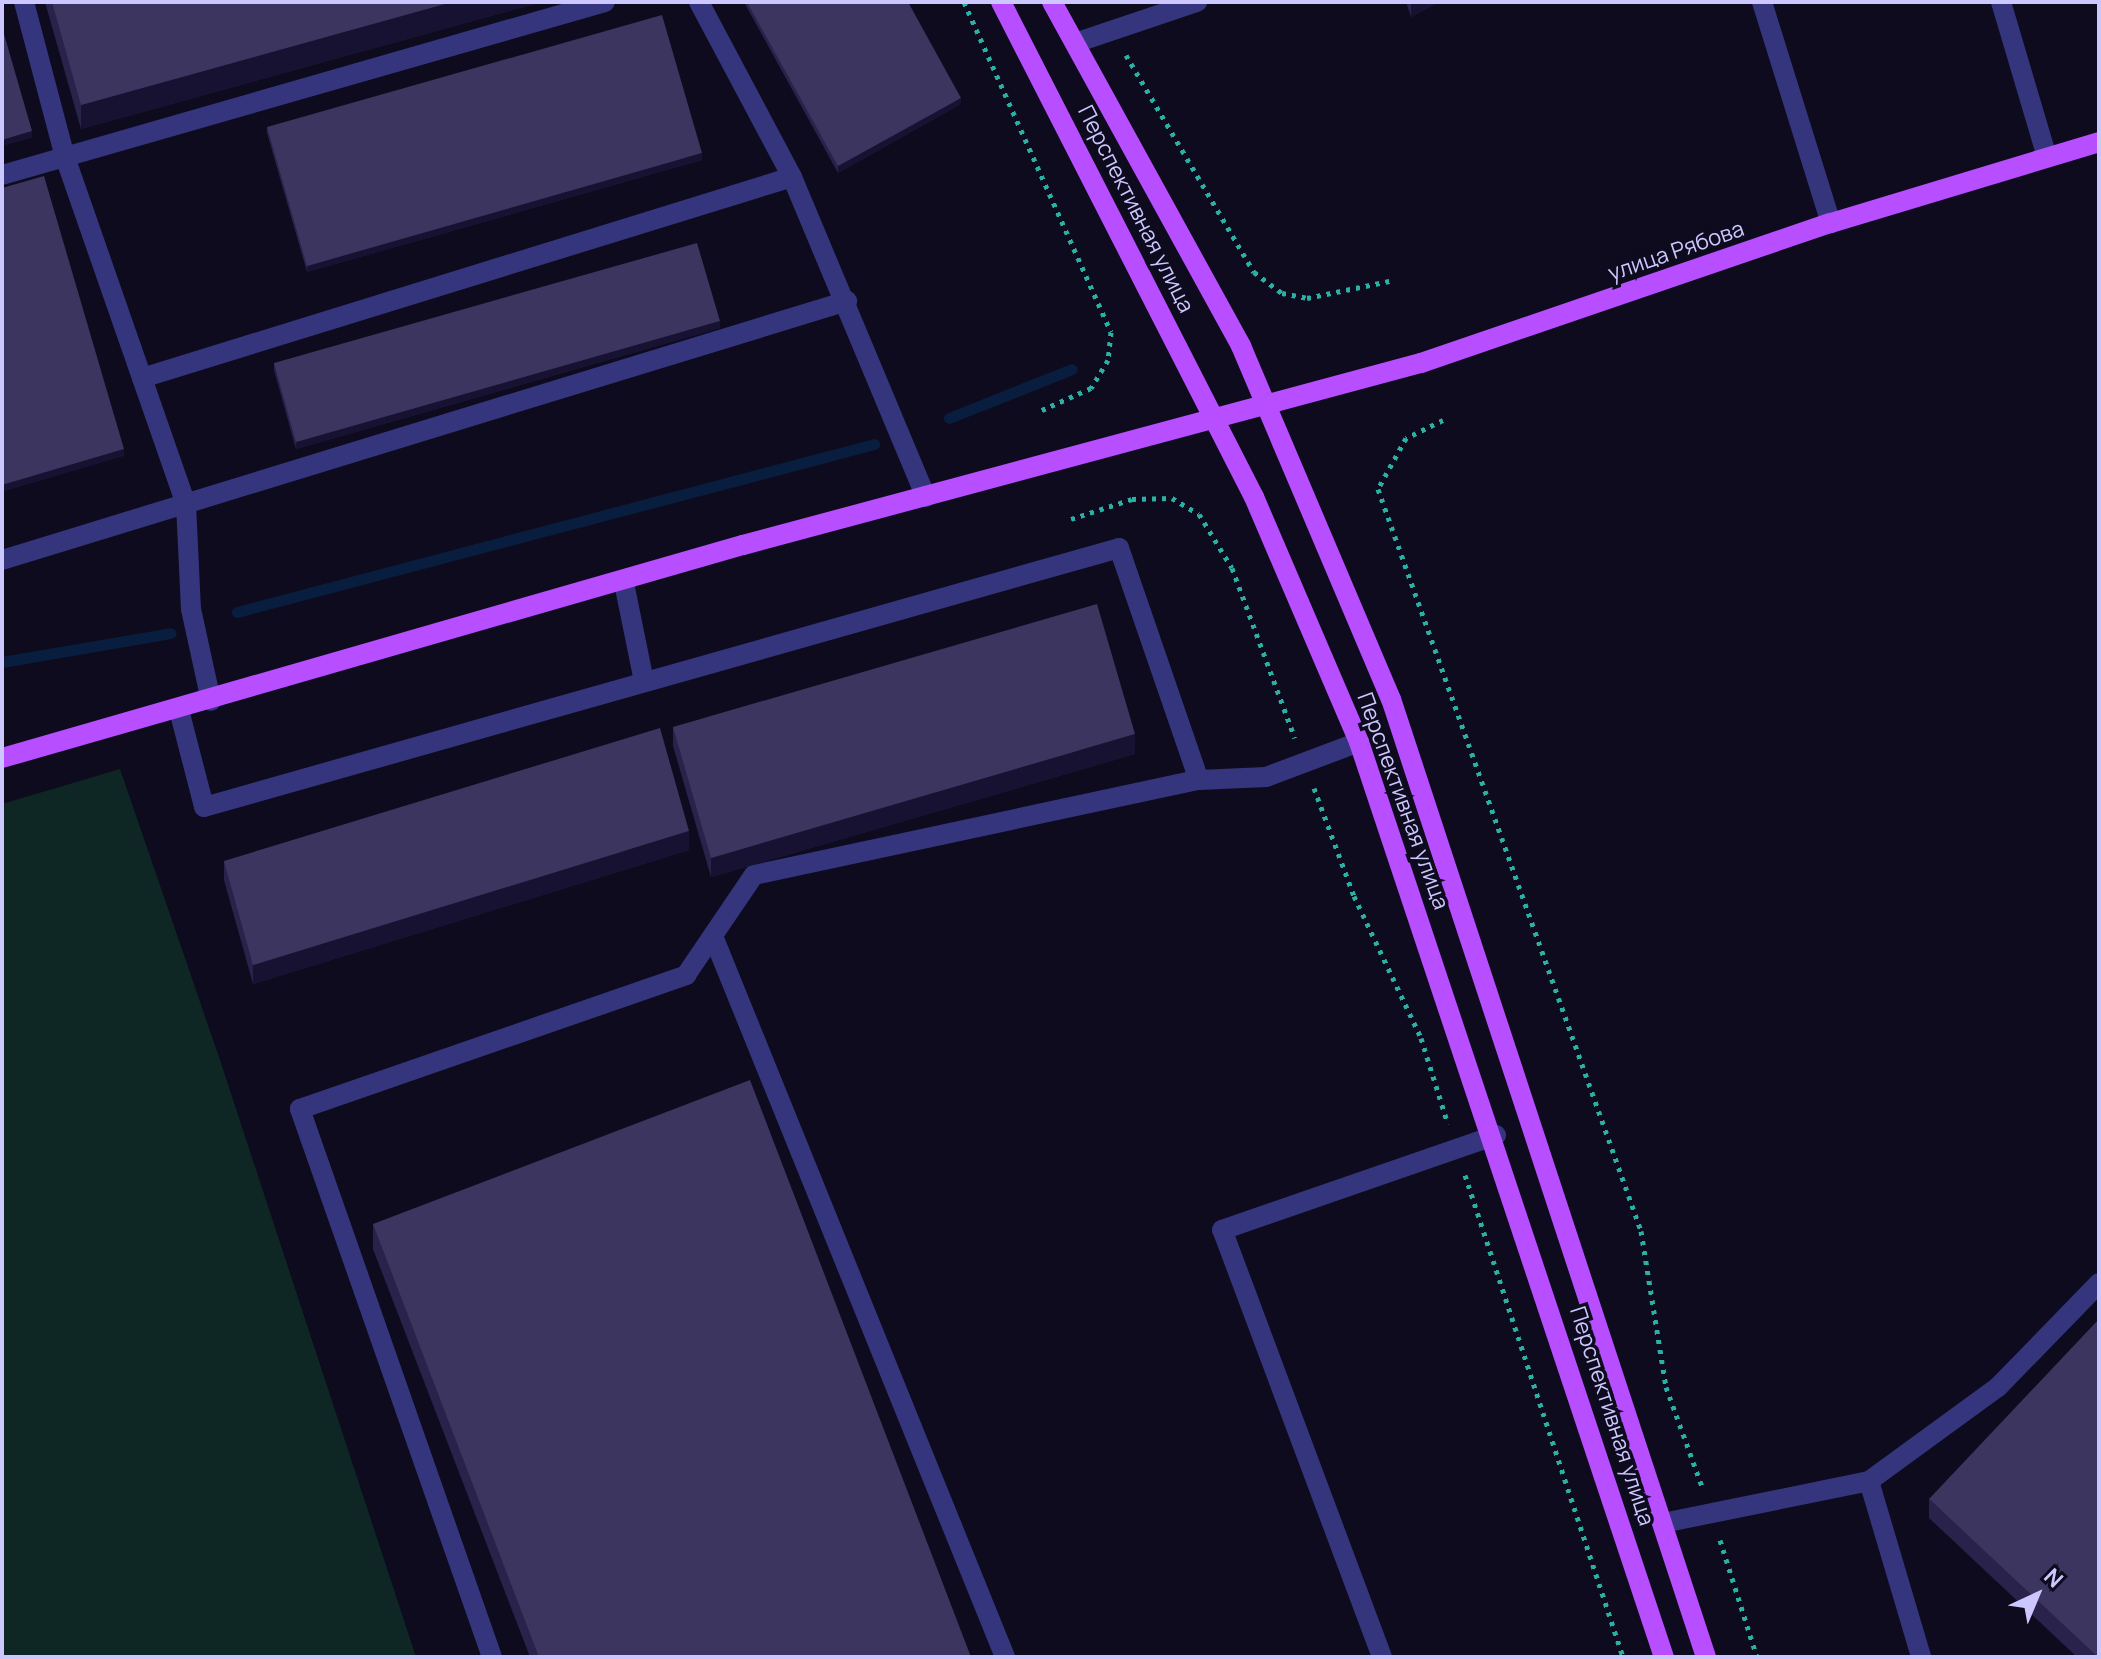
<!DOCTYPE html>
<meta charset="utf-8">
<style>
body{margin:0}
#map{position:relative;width:2101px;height:1659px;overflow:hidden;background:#0d0b1d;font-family:Manrope,sans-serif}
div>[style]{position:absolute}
.green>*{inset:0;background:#0e2725}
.stream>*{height:11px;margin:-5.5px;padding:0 5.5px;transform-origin:5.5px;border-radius:5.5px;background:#091e3e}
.path>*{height:5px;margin-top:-2.5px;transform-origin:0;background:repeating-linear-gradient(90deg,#2ab0a4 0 4px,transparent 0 10px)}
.minor>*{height:20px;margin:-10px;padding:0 10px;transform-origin:10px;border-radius:10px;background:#35357d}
.major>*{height:20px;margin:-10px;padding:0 10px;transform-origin:10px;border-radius:10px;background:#b74eff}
.wall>*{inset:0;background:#29234c}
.shaded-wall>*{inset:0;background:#171231}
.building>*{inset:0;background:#3b355f}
span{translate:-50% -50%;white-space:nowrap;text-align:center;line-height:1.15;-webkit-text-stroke:7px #0d0b1d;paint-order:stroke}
.street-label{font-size:22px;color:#ccc7ff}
.frame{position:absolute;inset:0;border:4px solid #ccc7ff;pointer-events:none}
.north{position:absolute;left:1997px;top:1555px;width:80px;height:80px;-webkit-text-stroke:6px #0d0b1d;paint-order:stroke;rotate:44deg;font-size:22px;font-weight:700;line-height:32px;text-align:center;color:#ccc7ff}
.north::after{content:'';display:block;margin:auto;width:28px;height:36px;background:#ccc7ff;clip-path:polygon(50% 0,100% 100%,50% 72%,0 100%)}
</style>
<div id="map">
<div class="green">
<i style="clip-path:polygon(120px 769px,220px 1060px,416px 1657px,2px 1657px,2px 804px)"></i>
</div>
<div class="stream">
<i style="left:949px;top:418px;width:132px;rotate:-21.7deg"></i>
<i style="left:237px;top:612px;width:659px;rotate:-14.77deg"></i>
<i style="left:2px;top:662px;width:171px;rotate:-9.7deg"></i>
</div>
<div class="path">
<i style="left:964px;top:2px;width:361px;rotate:66deg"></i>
<i style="left:1111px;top:332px;width:28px;rotate:96deg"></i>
<i style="left:1108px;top:360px;width:33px;rotate:121deg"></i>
<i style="left:1091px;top:388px;width:54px;rotate:155.8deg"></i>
<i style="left:1126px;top:55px;width:252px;rotate:59.5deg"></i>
<i style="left:1254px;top:272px;width:35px;rotate:37deg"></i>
<i style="left:1282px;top:293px;width:25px;rotate:11deg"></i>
<i style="left:1307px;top:298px;width:89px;rotate:-11.7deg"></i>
<i style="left:1443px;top:420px;width:41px;rotate:154.1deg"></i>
<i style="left:1406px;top:438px;width:58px;rotate:118.8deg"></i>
<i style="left:1378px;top:489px;width:787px;rotate:70.48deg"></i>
<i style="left:1641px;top:1231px;width:158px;rotate:80.9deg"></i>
<i style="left:1666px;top:1387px;width:109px;rotate:70.1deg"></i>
<i style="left:1071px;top:519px;width:64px;rotate:-18.2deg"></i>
<i style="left:1132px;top:499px;width:40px;rotate:-1.4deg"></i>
<i style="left:1172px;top:498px;width:31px;rotate:31deg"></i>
<i style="left:1199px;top:514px;width:63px;rotate:58.6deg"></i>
<i style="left:1232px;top:568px;width:181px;rotate:69.7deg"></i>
<i style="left:1314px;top:788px;width:115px;rotate:69.7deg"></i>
<i style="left:1354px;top:896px;width:157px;rotate:64.7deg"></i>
<i style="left:1421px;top:1038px;width:90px;rotate:72.6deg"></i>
<i style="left:1465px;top:1175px;width:507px;rotate:71.85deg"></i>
<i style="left:1720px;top:1540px;width:123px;rotate:72.5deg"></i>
</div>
<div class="minor">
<i style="left:24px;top:2px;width:160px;rotate:75.2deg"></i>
<i style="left:65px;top:157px;width:367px;rotate:70.8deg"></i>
<i style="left:186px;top:504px;width:105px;rotate:87.3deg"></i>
<i style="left:191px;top:609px;width:94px;rotate:77.7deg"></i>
<i style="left:699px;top:2px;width:198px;rotate:62deg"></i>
<i style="left:792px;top:177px;width:347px;rotate:67.3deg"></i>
<i style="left:1762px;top:2px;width:232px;rotate:72.7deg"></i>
<i style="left:2001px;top:2px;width:162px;rotate:73.5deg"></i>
<i style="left:1075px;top:43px;width:129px;rotate:-18.6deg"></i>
<i style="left:2px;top:175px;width:627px;rotate:-16.01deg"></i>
<i style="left:142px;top:378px;width:680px;rotate:-17.18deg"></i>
<i style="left:2px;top:560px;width:884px;rotate:-17.04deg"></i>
<i style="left:624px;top:583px;width:100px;rotate:78.5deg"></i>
<i style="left:179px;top:710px;width:100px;rotate:75.5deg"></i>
<i style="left:204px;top:807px;width:951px;rotate:-15.8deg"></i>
<i style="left:1119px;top:548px;width:245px;rotate:71deg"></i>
<i style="left:1199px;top:780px;width:67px;rotate:-2.6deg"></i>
<i style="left:1266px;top:777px;width:99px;rotate:-20.6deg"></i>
<i style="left:713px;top:936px;width:778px;rotate:67.95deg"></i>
<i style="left:1869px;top:1481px;width:184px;rotate:73.5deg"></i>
<i style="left:1663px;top:1523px;width:210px;rotate:-11.5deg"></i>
<i style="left:1869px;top:1481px;width:160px;rotate:-36.1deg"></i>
<i style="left:1998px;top:1387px;width:145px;rotate:-45.8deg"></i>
<i style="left:492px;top:1657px;width:581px;rotate:-109.31deg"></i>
<i style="left:300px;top:1109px;width:409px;rotate:-19.1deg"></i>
<i style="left:686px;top:975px;width:121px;rotate:-55.8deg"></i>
<i style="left:754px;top:875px;width:455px;rotate:-12.1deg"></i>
<i style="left:1382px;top:1657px;width:456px;rotate:-110.5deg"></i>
<i style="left:1222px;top:1230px;width:290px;rotate:-19.1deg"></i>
</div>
<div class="major">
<i style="left:1001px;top:2px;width:556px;rotate:62.93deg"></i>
<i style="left:1254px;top:497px;width:267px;rotate:66.8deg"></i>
<i style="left:1359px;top:742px;width:964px;rotate:71.57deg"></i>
<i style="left:1052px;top:2px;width:393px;rotate:61.2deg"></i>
<i style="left:1241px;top:346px;width:384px;rotate:67deg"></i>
<i style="left:1391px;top:699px;width:1008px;rotate:71.8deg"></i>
<i style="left:2px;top:758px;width:771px;rotate:-16.04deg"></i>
<i style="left:743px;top:545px;width:702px;rotate:-15.03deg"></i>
<i style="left:1421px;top:363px;width:433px;rotate:-18.9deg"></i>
<i style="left:1831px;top:223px;width:280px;rotate:-16.8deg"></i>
</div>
<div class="wall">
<i style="clip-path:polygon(45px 2px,542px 2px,81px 129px)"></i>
<i style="clip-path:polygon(744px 2px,908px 2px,961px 104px,838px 173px)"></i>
<i style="clip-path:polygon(1406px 2px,1439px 2px,1411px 17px)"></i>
<i style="clip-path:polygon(267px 127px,702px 160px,307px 272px,267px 133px)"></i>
<i style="clip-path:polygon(720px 328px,296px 449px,274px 370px,274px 363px)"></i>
<i style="clip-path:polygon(673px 727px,1135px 754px,711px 877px,673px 746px)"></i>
<i style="clip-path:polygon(689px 850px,253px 984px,224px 880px,224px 861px)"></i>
<i style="clip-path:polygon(373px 1224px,971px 1657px,530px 1657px,373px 1249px)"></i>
<i style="clip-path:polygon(1929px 1499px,2099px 1657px,2077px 1657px,1929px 1518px)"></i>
</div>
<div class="shaded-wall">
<i style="clip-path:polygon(452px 2px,542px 2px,81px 129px,81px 105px)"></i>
<i style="clip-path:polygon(1411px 2px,1439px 2px,1411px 17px)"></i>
<i style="clip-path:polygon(961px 98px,961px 104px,838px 173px,838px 166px)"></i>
<i style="clip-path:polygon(32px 131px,32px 138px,2px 146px,2px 140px)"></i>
<i style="clip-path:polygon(702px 153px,702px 160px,307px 272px,307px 266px)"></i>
<i style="clip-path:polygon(720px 321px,720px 328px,296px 449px,296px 442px)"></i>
<i style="clip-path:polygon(124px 449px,124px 456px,2px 492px,2px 485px)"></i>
<i style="clip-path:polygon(1135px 734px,1135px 754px,711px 877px,711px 858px)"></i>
<i style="clip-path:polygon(689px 831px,689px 850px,253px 984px,253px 965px)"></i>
</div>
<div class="building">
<i style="clip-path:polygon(52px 2px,452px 2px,81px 105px)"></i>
<i style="clip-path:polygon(747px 2px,908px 2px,961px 98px,838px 166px)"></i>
<i style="clip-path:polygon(662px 15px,702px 153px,307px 266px,267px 127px)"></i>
<i style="clip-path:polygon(2px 27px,32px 131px,2px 140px)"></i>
<i style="clip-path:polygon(44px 176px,124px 449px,2px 485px,2px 188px)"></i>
<i style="clip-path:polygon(697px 243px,720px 321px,296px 442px,274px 363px)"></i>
<i style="clip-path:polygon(1097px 604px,1135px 734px,711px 858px,673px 727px)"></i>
<i style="clip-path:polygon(660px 728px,689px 831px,253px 965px,224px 861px)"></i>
<i style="clip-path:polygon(750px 1080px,971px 1657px,539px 1657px,373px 1224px)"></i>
<i style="clip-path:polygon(2099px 1319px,2099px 1657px,2098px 1657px,1929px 1499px)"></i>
</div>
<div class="street-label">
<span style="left:1136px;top:209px;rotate:63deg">Перспективная улица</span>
<span style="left:1676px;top:251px;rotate:-19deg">улица Рябова</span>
<span style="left:1403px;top:801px;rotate:70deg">Перспективная улица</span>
<span style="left:1612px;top:1416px;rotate:72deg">Перспективная улица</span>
</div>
<div class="frame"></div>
<div class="north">N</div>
</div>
